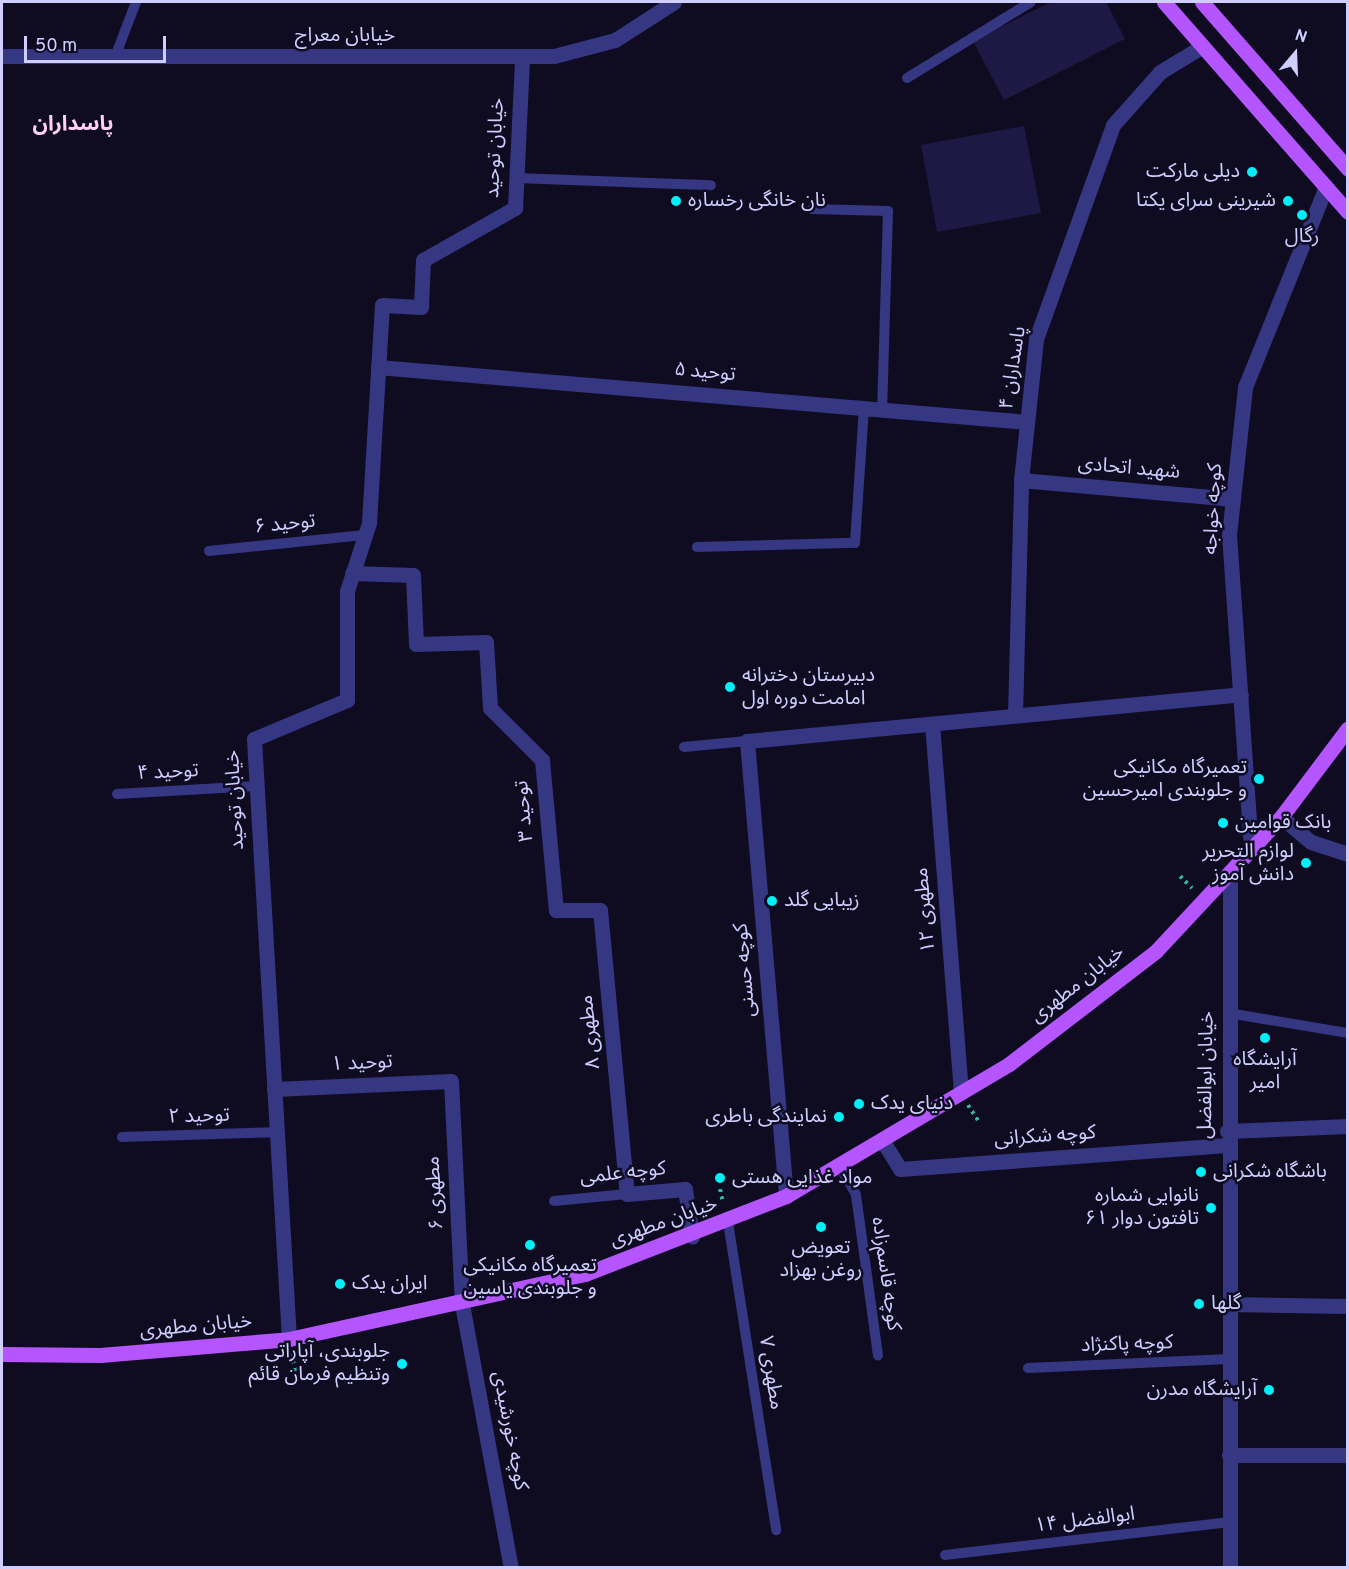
<!DOCTYPE html>
<meta charset="utf-8">
<style>
body{margin:0}
#map{position:relative;width:1349px;height:1569px;overflow:hidden;background:#0f0c22;font-family:Overpass,"Noto Sans Arabic",sans-serif}
div>[style]{position:absolute}
.building>*{inset:0;background:#1e1844}
.path>*{height:4px;margin-top:-2px;transform-origin:0;background:repeating-linear-gradient(90deg,#28b8a6 0 3px,transparent 0 7.5px)}
.service>*{height:10px;margin:-5px;padding:0 5px;transform-origin:5px;border-radius:5px;background:#353783}
.minor>*{height:15px;margin:-7.5px;padding:0 7.5px;transform-origin:7.5px;border-radius:7.5px;background:#353783}
.tertiary>*{height:15px;margin:-7.5px;padding:0 7.5px;transform-origin:7.5px;border-radius:7.5px;background:#353783}
.primary>*{height:15px;margin:-7.5px;padding:0 7.5px;transform-origin:7.5px;border-radius:7.5px;background:#b455ff}
.dots>*{width:16px;height:16px;translate:-50% -50%;box-sizing:border-box;border:3px solid #0f0c22;border-radius:50%}
span{translate:-50% -50%;white-space:nowrap;text-align:center;line-height:1.15;-webkit-text-stroke:5px #0f0c22;paint-order:stroke}
.street-label{font-size:20px;color:#d0ceff}
.poi-label{font-size:20px;color:#d0ceff}
.right{translate:-100% -50%;text-align:right}
.left{translate:0 -50%;text-align:left}
.neighbourhood-label{font-size:21px;color:#ffd0f1;font-weight:700}
.frame{position:absolute;inset:0;border:3px solid #d0ceff;pointer-events:none}
.north{position:absolute;left:1265px;top:24px;width:60px;height:60px;-webkit-text-stroke:4px #0f0c22;paint-order:stroke;rotate:19deg;font-size:16px;font-weight:700;line-height:24px;text-align:center;color:#d0ceff}
.north::after{content:'';display:block;margin:auto;width:21px;height:27px;background:#d0ceff;clip-path:polygon(50% 0,100% 100%,50% 72%,0 100%)}
.scale{position:absolute;left:24px;top:36px;width:142px;height:27px;box-sizing:border-box;border:3px solid #d0ceff;border-top:0;padding-left:8px;font-size:18px;line-height:21px;white-space:nowrap;color:#d0ceff;-webkit-text-stroke:4px #0f0c22;paint-order:stroke}
</style>
<div id="map">
<div class="building">
<i style="clip-path:polygon(1051px 2px,1106px 2px,1125px 39px,1004px 100px,973px 41px)"></i>
<i style="clip-path:polygon(1024px 126px,1041px 213px,937px 232px,921px 145px)"></i>
</div>
<div class="path">
<i style="left:1180px;top:876px;width:17px;rotate:45deg"></i>
<i style="left:968px;top:1105px;width:20px;rotate:57deg"></i>
<i style="left:720px;top:1189px;width:14px;rotate:78deg"></i>
<i style="left:292px;top:1353px;width:20px;rotate:81deg"></i>
</div>
<div class="service">
<i style="left:115px;top:57px;width:59px;rotate:-69.1deg"></i>
<i style="left:907px;top:78px;width:145px;rotate:-31.5deg"></i>
<i style="left:516px;top:178px;width:195px;rotate:2.1deg"></i>
<i style="left:812px;top:209px;width:76px;rotate:1.5deg"></i>
<i style="left:888px;top:211px;width:198px;rotate:91.7deg"></i>
<i style="left:697px;top:547px;width:158px;rotate:-1.5deg"></i>
<i style="left:855px;top:543px;width:135px;rotate:-86.2deg"></i>
<i style="left:209px;top:551px;width:157px;rotate:-5.9deg"></i>
<i style="left:684px;top:747px;width:63px;rotate:-5.4deg"></i>
<i style="left:117px;top:794px;width:140px;rotate:-3.3deg"></i>
<i style="left:1228px;top:1013px;width:122px;rotate:9.5deg"></i>
<i style="left:122px;top:1137px;width:155px;rotate:-1.8deg"></i>
<i style="left:839px;top:1165px;width:34px;rotate:60deg"></i>
<i style="left:856px;top:1195px;width:162px;rotate:82.2deg"></i>
<i style="left:554px;top:1201px;width:73px;rotate:-5.5deg"></i>
<i style="left:728px;top:1222px;width:312px;rotate:81.1deg"></i>
<i style="left:1028px;top:1368px;width:201px;rotate:-2.6deg"></i>
<i style="left:945px;top:1555px;width:287px;rotate:-6.6deg"></i>
</div>
<div class="minor">
<i style="left:378px;top:367px;width:651px;rotate:4.84deg"></i>
<i style="left:1021px;top:480px;width:213px;rotate:5.1deg"></i>
<i style="left:352px;top:573px;width:61px;rotate:1.9deg"></i>
<i style="left:413px;top:575px;width:69px;rotate:87.5deg"></i>
<i style="left:416px;top:644px;width:70px;rotate:-1.6deg"></i>
<i style="left:486px;top:642px;width:66px;rotate:86.5deg"></i>
<i style="left:490px;top:708px;width:74px;rotate:45deg"></i>
<i style="left:542px;top:760px;width:151px;rotate:84.7deg"></i>
<i style="left:556px;top:910px;width:44px"></i>
<i style="left:600px;top:910px;width:285px;rotate:84.6deg"></i>
<i style="left:627px;top:1194px;width:58px;rotate:-4.9deg"></i>
<i style="left:685px;top:1189px;width:48px;rotate:81.5deg"></i>
<i style="left:1015px;top:715px;width:235px;rotate:-88.5deg"></i>
<i style="left:1021px;top:480px;width:142px;rotate:-83.9deg"></i>
<i style="left:1036px;top:339px;width:227px;rotate:-70.2deg"></i>
<i style="left:1113px;top:125px;width:71px;rotate:-48.4deg"></i>
<i style="left:1160px;top:72px;width:50px;rotate:-31.2deg"></i>
<i style="left:932px;top:724px;width:370px;rotate:85.5deg"></i>
<i style="left:1281px;top:817px;width:39px;rotate:40deg"></i>
<i style="left:1311px;top:842px;width:39px;rotate:18deg"></i>
<i style="left:1251px;top:849px;width:315px;rotate:-94deg"></i>
<i style="left:1229px;top:535px;width:149px;rotate:-83.8deg"></i>
<i style="left:1245px;top:387px;width:216px;rotate:-68deg"></i>
<i style="left:274px;top:1089px;width:177px;rotate:-2.6deg"></i>
<i style="left:451px;top:1081px;width:223px;rotate:87.2deg"></i>
<i style="left:462px;top:1304px;width:269px;rotate:79.5deg"></i>
<i style="left:1227px;top:1131px;width:121px;rotate:-2.4deg"></i>
<i style="left:882px;top:1140px;width:34px;rotate:58deg"></i>
<i style="left:900px;top:1169px;width:328px;rotate:-4.2deg"></i>
<i style="left:786px;top:1196px;width:457px;rotate:-94.9deg"></i>
<i style="left:747px;top:741px;width:496px;rotate:-5.4deg"></i>
<i style="left:1228px;top:1304px;width:120px;rotate:1deg"></i>
<i style="left:1229px;top:1455px;width:119px"></i>
</div>
<div class="tertiary">
<i style="left:2px;top:56px;width:552px"></i>
<i style="left:554px;top:56px;width:63px;rotate:-14.7deg"></i>
<i style="left:615px;top:40px;width:70px;rotate:-32.8deg"></i>
<i style="left:1230px;top:872px;width:696px;rotate:90deg"></i>
<i style="left:289px;top:1339px;width:601px;rotate:-93.34deg"></i>
<i style="left:254px;top:739px;width:101px;rotate:-22.8deg"></i>
<i style="left:347px;top:700px;width:109px;rotate:-90deg"></i>
<i style="left:347px;top:591px;width:71px;rotate:-72.1deg"></i>
<i style="left:369px;top:523px;width:218px;rotate:-86.6deg"></i>
<i style="left:382px;top:305px;width:39px;rotate:3deg"></i>
<i style="left:421px;top:307px;width:47px;rotate:-87.6deg"></i>
<i style="left:423px;top:260px;width:106px;rotate:-29.5deg"></i>
<i style="left:515px;top:208px;width:150px;rotate:-87.3deg"></i>
</div>
<div class="primary">
<i style="left:1164px;top:2px;width:279px;rotate:48.8deg"></i>
<i style="left:1202px;top:2px;width:222px;rotate:48.8deg"></i>
<i style="left:2px;top:1354px;width:98px;rotate:0.6deg"></i>
<i style="left:100px;top:1355px;width:190px;rotate:-4.8deg"></i>
<i style="left:289px;top:1339px;width:303px;rotate:-12.4deg"></i>
<i style="left:585px;top:1274px;width:216px;rotate:-21.2deg"></i>
<i style="left:786px;top:1196px;width:259px;rotate:-30.6deg"></i>
<i style="left:1009px;top:1064px;width:185px;rotate:-37.5deg"></i>
<i style="left:1156px;top:951px;width:183px;rotate:-47deg"></i>
<i style="left:1281px;top:817px;width:111px;rotate:-53deg"></i>
</div>
<div class="dots">
<i style="left:1252px;top:172px;background:#00f0f9"></i>
<i style="left:676px;top:201px;background:#00f0f9"></i>
<i style="left:1288px;top:201px;background:#00f0f9"></i>
<i style="left:1302px;top:215px;background:#00f0f9"></i>
<i style="left:730px;top:687px;background:#00f0f9"></i>
<i style="left:1259px;top:779px;background:#00f0f9"></i>
<i style="left:1223px;top:823px;background:#00f0f9"></i>
<i style="left:1306px;top:863px;background:#00f0f9"></i>
<i style="left:772px;top:901px;background:#00f0f9"></i>
<i style="left:1265px;top:1038px;background:#00f0f9"></i>
<i style="left:859px;top:1104px;background:#00f0f9"></i>
<i style="left:839px;top:1117px;background:#00f0f9"></i>
<i style="left:1201px;top:1172px;background:#00f0f9"></i>
<i style="left:720px;top:1178px;background:#00f0f9"></i>
<i style="left:1211px;top:1208px;background:#00f0f9"></i>
<i style="left:821px;top:1227px;background:#00f0f9"></i>
<i style="left:530px;top:1245px;background:#00f0f9"></i>
<i style="left:340px;top:1284px;background:#00f0f9"></i>
<i style="left:1199px;top:1304px;background:#00f0f9"></i>
<i style="left:402px;top:1364px;background:#00f0f9"></i>
<i style="left:1269px;top:1390px;background:#00f0f9"></i>
</div>
<div class="street-label">
<span style="left:345px;top:36px">خیابان معراج</span>
<span style="left:496px;top:148px;rotate:-87deg">خیابان توحید</span>
<span style="left:1014px;top:368px;rotate:-81deg">پاسداران ۴</span>
<span style="left:705px;top:373px;rotate:5deg">توحید ۵</span>
<span style="left:1129px;top:469px;rotate:5deg">شهید اتحادی</span>
<span style="left:1214px;top:509px;rotate:-87deg">کوچه خواجه</span>
<span style="left:285px;top:525px;rotate:-6deg">توحید ۶</span>
<span style="left:168px;top:773px;rotate:-3deg">توحید ۴</span>
<span style="left:236px;top:800px;rotate:-93deg">خیابان توحید</span>
<span style="left:525px;top:811px;rotate:-95deg">توحید ۳</span>
<span style="left:926px;top:910px;rotate:-95deg">مطهری ۱۲</span>
<span style="left:746px;top:970px;rotate:-95deg">کوچه حسنی</span>
<span style="left:1078px;top:985px;rotate:-38deg">خیابان مطهری</span>
<span style="left:591px;top:1032px;rotate:-96deg">مطهری ۸</span>
<span style="left:362px;top:1064px;rotate:-3deg">توحید ۱</span>
<span style="left:1207px;top:1075px;rotate:-89deg">خیابان ابوالفضل</span>
<span style="left:199px;top:1117px;rotate:-2deg">توحید ۲</span>
<span style="left:1045px;top:1137px;rotate:-4deg">کوچه شکرانی</span>
<span style="left:623px;top:1174px;rotate:-6deg">کوچه علمی</span>
<span style="left:436px;top:1193px;rotate:-93deg">مطهری ۶</span>
<span style="left:664px;top:1223px;rotate:-20deg">خیابان مطهری</span>
<span style="left:885px;top:1274px;rotate:82deg">کوچه قاسم‌زاده</span>
<span style="left:196px;top:1327px;rotate:-5deg">خیابان مطهری</span>
<span style="left:1127px;top:1345px;rotate:-2deg">کوچه پاکنژاد</span>
<span style="left:770px;top:1373px;rotate:81deg">مطهری ۷</span>
<span style="left:509px;top:1431px;rotate:79deg">کوچه خورشیدی</span>
<span style="left:1085px;top:1521px;rotate:-7deg">ابوالفضل ۱۴</span>
</div>
<div class="poi-label">
<span class="right" style="left:1240px;top:172px">دیلی مارکت</span>
<span class="left" style="left:688px;top:201px">نان خانگی رخساره</span>
<span class="right" style="left:1276px;top:201px">شیرینی سرای یکتا</span>
<span style="left:1302px;top:237px">رگال</span>
<span class="left" style="left:742px;top:688px">دبیرستان دخترانه<br>امامت دوره اول</span>
<span class="right" style="left:1247px;top:780px">تعمیرگاه مکانیکی<br>و جلوبندی امیرحسین</span>
<span class="left" style="left:1235px;top:823px">بانک قوامین</span>
<span class="right" style="left:1294px;top:864px">لوازم التحریر<br>دانش آموز</span>
<span class="left" style="left:784px;top:901px">زیبایی گلد</span>
<span style="left:1265px;top:1072px">آرایشگاه<br>امیر</span>
<span class="left" style="left:871px;top:1104px">دنیای یدک</span>
<span class="right" style="left:827px;top:1117px">نمایندگی باطری</span>
<span class="left" style="left:1213px;top:1172px">باشگاه شکرانی</span>
<span class="left" style="left:732px;top:1178px">مواد غذایی هستی</span>
<span class="right" style="left:1199px;top:1208px">نانوایی شماره<br>۶۱ تافتون دوار</span>
<span style="left:821px;top:1260px">تعویض<br>روغن بهزاد</span>
<span style="left:530px;top:1278px">تعمیرگاه مکانیکی<br>و جلوبندی یاسین</span>
<span class="left" style="left:352px;top:1284px">ایران یدک</span>
<span class="left" style="left:1211px;top:1304px">گلها</span>
<span class="right" style="left:390px;top:1364px">جلوبندی، آپاراتی<br>وتنظیم فرمان قائم</span>
<span class="right" style="left:1257px;top:1390px">آرایشگاه مدرن</span>
</div>
<div class="neighbourhood-label">
<span style="left:73px;top:125px">پاسداران</span>
</div>
<div class="frame"></div>
<div class="north">N</div>
<div class="scale">50 m</div>
</div>
